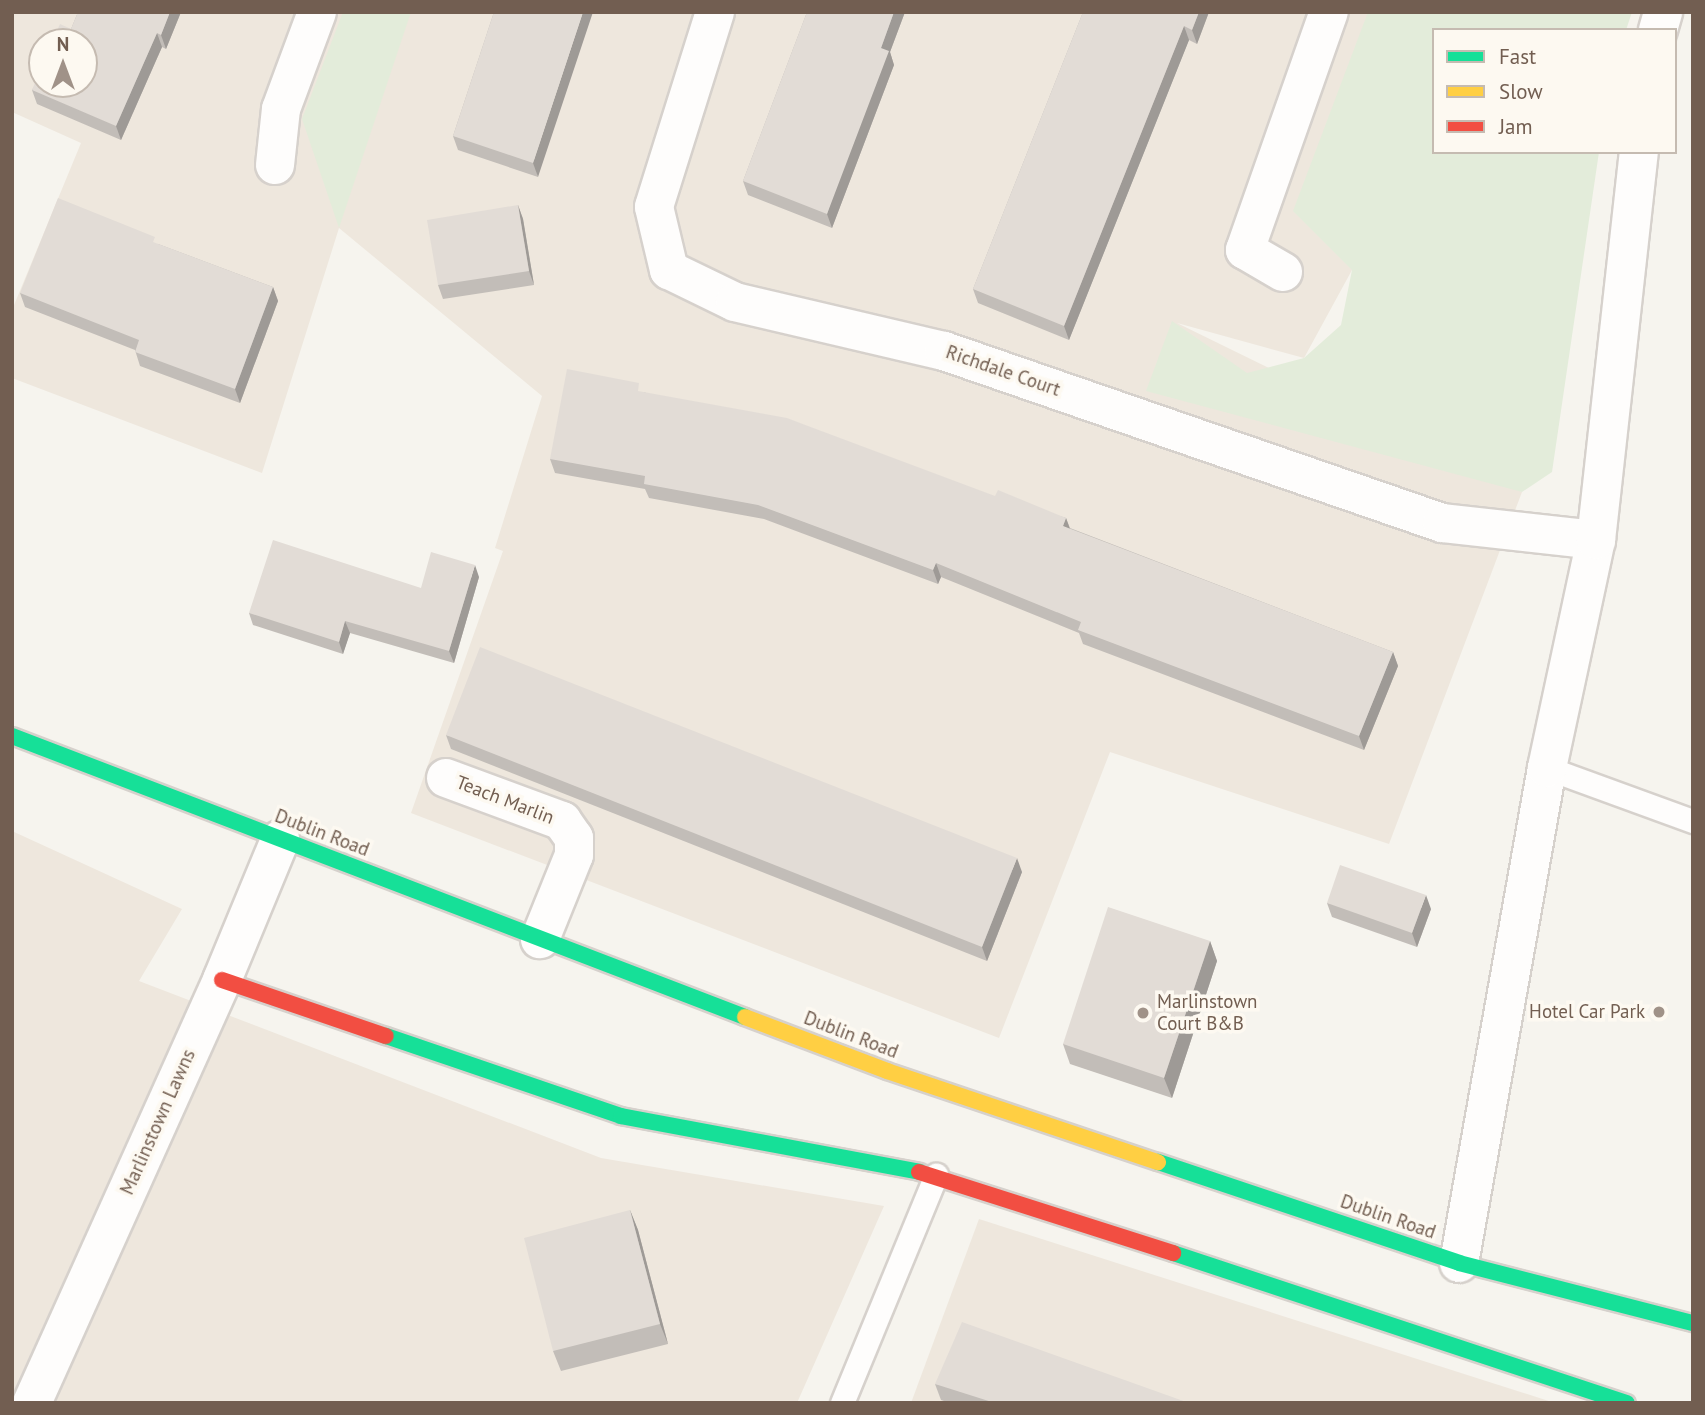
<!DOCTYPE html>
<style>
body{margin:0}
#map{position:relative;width:1705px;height:1415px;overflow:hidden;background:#f6f4ee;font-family:"PT Sans",sans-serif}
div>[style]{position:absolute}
.residential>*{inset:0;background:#eee7dd}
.green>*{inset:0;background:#e3ecda}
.roads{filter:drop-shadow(2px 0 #d6d1cc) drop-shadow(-2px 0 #d6d1cc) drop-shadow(0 2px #d6d1cc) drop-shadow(0 -2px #d6d1cc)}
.lane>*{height:23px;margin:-11.5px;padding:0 11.5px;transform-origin:11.5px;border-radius:11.5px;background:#fefdfc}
.street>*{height:38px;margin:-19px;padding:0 19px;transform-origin:19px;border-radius:19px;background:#fefdfc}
.fast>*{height:16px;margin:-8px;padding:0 8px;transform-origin:8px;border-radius:8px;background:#16e098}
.slow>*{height:16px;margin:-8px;padding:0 8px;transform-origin:8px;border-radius:8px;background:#ffcf43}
.jam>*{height:16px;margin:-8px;padding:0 8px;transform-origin:8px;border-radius:8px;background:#f24e42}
.wall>*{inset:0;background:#c2bdb8}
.shaded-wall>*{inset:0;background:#9e9a96}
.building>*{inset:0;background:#e2dcd6}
.dots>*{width:19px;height:19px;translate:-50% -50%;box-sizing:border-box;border:4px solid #fdf9f1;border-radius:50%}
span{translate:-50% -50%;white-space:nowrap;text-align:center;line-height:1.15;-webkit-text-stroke:7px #fdf9f1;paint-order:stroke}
.street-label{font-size:19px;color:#725e51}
.poi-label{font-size:19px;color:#725e51}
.left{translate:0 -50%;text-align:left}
.right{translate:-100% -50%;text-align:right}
.frame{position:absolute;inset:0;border:14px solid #725e51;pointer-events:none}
.legend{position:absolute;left:1432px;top:28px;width:245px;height:126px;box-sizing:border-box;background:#fdf9f1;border:2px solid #c5bbb1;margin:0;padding:9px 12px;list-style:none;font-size:21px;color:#725e51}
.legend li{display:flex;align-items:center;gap:14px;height:35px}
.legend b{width:35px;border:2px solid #c5bbb1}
.north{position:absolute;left:28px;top:28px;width:70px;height:70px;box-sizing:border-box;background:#fdf9f1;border:2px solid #c5bbb1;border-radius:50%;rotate:0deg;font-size:19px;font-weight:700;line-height:28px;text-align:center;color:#725e51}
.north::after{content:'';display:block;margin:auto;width:24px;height:32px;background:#a09288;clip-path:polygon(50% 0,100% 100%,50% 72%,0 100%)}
</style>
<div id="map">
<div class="residential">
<i style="clip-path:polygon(evenodd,12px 12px,1462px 12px,1434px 30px,1352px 270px,1304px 358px,1177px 323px,1522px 492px,1389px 844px,1110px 752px,999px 1038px,411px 813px,503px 551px,495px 548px,542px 396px,339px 228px,262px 473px,12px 378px,12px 310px,81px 143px,12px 112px,12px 12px,42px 42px,84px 42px,84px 84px,42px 84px,42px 42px)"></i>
<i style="clip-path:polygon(12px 831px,182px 909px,139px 981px,601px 1158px,884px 1206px,797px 1403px,12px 1403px)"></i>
<i style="clip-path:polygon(979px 1219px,1555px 1403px,911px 1403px)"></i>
</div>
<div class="green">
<i style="clip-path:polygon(343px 12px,411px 12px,339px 228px,302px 119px)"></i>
<i style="clip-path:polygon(1368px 12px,1632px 12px,1626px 30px,1434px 30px,1434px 152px,1599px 152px,1552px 472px,1522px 492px,1146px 391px,1172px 321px,1247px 373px,1304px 358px,1341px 325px,1352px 270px,1293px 211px)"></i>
</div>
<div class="roads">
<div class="lane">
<i style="left:1547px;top:768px;width:155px;rotate:20deg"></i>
<i style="left:842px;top:1403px;width:247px;rotate:-67.6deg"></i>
</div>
<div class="street">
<i style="left:715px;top:12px;width:204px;rotate:107.4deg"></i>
<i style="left:654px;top:207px;width:65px;rotate:76.6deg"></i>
<i style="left:669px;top:270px;width:73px;rotate:25.9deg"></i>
<i style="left:735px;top:302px;width:215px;rotate:13.2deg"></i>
<i style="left:944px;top:351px;width:527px;rotate:19.05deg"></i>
<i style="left:1442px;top:523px;width:155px;rotate:6.3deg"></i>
<i style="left:1658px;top:30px;width:19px;rotate:-74deg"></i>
<i style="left:275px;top:165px;width:56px;rotate:-83.9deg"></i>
<i style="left:281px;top:109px;width:103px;rotate:-69.6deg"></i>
<i style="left:1283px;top:272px;width:44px;rotate:-149.9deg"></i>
<i style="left:1245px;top:250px;width:252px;rotate:-70.6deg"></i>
<i style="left:446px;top:778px;width:124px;rotate:20.3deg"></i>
<i style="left:562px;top:821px;width:21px;rotate:55deg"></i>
<i style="left:574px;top:838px;width:17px;rotate:90deg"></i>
<i style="left:574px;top:855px;width:91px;rotate:112deg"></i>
<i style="left:1459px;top:1263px;width:503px;rotate:-79.92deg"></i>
<i style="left:1547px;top:768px;width:233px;rotate:-77.9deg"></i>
<i style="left:1596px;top:540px;width:390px;rotate:-83.7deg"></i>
<i style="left:32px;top:1403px;width:464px;rotate:-65.8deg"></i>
<i style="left:222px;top:980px;width:152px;rotate:-67.5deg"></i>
</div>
<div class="fast">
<i style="left:12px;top:736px;width:785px;rotate:20.97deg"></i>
<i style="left:386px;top:1036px;width:248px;rotate:18.8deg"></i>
<i style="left:621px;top:1116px;width:303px;rotate:10.6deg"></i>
<i style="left:1158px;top:1162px;width:317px;rotate:18.5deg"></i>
<i style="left:1459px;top:1263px;width:242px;rotate:14.4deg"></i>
<i style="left:1173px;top:1253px;width:478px;rotate:18.3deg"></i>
</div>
<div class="slow">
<i style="left:745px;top:1017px;width:152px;rotate:20.8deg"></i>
<i style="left:887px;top:1071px;width:286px;rotate:18.6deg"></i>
</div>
<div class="jam">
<i style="left:222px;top:980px;width:173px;rotate:18.9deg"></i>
<i style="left:919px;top:1172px;width:267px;rotate:17.7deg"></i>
</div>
</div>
<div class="wall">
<i style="clip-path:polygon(78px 12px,181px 12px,166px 49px,162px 47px,121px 140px,37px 104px,32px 90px,71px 29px)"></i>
<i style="clip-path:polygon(494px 12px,538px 177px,458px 150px,453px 136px)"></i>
<i style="clip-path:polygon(807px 12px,905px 12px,890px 52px,894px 65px,832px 228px,748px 195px,743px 181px)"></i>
<i style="clip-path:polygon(1083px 12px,1209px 12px,1197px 44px,1189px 40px,1069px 340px,978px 303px,973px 289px)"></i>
<i style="clip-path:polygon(518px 205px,523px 219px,534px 285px,443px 299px,438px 285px)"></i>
<i style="clip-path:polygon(158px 244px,273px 287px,278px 301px,240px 403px,140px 366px,135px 350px,25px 307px,20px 293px)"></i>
<i style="clip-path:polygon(643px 392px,1066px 518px,1070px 528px,1393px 652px,1398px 666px,1364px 750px,1083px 644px,1079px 633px,941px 577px,938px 584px,764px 519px,649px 498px,645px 489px,555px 473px,550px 459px)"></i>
<i style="clip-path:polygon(479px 577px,454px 663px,350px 633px,343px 654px,253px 625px,249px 613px,421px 588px)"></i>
<i style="clip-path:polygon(446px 735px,1022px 872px,987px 961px,451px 749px)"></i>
<i style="clip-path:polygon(1327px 903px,1431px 909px,1417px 947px,1332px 917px)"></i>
<i style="clip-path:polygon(1210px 941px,1217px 961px,1172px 1098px,1070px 1064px,1063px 1044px)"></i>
<i style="clip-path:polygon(630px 1210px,638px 1230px,668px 1344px,561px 1371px,553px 1351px)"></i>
<i style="clip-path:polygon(935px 1384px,1189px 1403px,950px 1403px,941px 1400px)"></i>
</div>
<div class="shaded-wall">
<i style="clip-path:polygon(170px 12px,181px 12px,166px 49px,161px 35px)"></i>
<i style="clip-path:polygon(583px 12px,593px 12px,538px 177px,533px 163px)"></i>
<i style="clip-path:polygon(894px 12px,905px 12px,890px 52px,894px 65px,832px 228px,827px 214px,881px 48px)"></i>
<i style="clip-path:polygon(1199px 12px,1209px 12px,1197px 44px,1192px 30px)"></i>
<i style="clip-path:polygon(1184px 26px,1189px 40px,1069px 340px,1064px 326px)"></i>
<i style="clip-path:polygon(157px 33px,162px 47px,121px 140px,116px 126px)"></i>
<i style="clip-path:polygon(518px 205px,523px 219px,534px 285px,529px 271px)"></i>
<i style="clip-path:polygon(273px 287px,278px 301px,240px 403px,235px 389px)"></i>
<i style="clip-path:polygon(1066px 518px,1071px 532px,1063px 526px)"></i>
<i style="clip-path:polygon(936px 563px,941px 577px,938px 584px,933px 570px)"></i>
<i style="clip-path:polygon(475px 565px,479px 577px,454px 663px,449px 651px)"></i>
<i style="clip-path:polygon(345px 621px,350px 633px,343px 654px,339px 642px)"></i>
<i style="clip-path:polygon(1393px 652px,1398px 666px,1364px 750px,1359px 736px)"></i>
<i style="clip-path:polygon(1017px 858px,1022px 872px,987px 961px,982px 947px)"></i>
<i style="clip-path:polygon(1426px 895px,1431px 909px,1417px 947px,1412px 933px)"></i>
<i style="clip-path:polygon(1210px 941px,1217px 961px,1172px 1098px,1164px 1078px)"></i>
<i style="clip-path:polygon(630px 1210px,638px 1230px,668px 1344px,660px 1324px)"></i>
</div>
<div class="building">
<i style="clip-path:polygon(78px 12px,170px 12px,161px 35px,157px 33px,116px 126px,32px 90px,42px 66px,42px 84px,84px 84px,84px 42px,52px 42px,60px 24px,71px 29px)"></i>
<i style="clip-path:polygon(494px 12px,583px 12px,533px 163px,453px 136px)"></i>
<i style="clip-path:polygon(807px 12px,894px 12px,881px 48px,889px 51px,827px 214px,743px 181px)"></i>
<i style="clip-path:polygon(1083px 12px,1199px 12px,1192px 30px,1184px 26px,1064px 326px,973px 289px)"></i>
<i style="clip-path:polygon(58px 198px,155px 237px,153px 242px,273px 287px,235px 389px,135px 352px,139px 340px,20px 293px)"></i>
<i style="clip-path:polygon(518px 205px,529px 271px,438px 285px,427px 220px)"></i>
<i style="clip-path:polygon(567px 369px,639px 383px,638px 391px,787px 418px,995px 496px,998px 490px,1066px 518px,1063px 526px,1393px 652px,1359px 736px,1078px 630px,1081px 622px,936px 563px,933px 570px,758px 505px,644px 484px,645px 476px,550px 459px)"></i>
<i style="clip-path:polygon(273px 540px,421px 588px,431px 552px,475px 565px,449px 651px,345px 621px,339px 642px,249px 613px)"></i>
<i style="clip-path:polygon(480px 647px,1017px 858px,982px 947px,446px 735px)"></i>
<i style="clip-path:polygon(1340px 865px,1426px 895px,1412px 933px,1327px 903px)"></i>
<i style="clip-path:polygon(1108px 907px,1210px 941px,1164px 1078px,1063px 1044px)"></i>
<i style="clip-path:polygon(630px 1210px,660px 1324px,553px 1351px,524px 1238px)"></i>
<i style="clip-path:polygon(962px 1322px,1189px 1403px,995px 1403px,935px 1384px)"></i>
</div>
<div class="dots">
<i style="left:1659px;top:1012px;background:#a09288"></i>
<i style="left:1143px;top:1013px;background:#a09288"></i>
</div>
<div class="street-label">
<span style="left:1003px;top:371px;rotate:19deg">Richdale Court</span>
<span style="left:505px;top:800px;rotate:21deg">Teach Marlin</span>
<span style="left:322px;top:833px;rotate:21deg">Dublin Road</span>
<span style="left:851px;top:1035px;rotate:21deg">Dublin Road</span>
<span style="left:158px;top:1122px;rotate:-66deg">Marlinstown Lawns</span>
<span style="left:1388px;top:1217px;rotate:19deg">Dublin Road</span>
</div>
<div class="poi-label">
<span class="left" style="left:1157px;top:1013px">Marlinstown<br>Court B&amp;B</span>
<span class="right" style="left:1645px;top:1012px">Hotel Car Park</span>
</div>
<div class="frame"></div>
<ul class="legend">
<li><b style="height:9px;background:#16e098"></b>Fast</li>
<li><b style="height:9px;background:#ffcf43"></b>Slow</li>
<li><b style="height:9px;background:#f24e42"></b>Jam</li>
</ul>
<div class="north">N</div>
</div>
